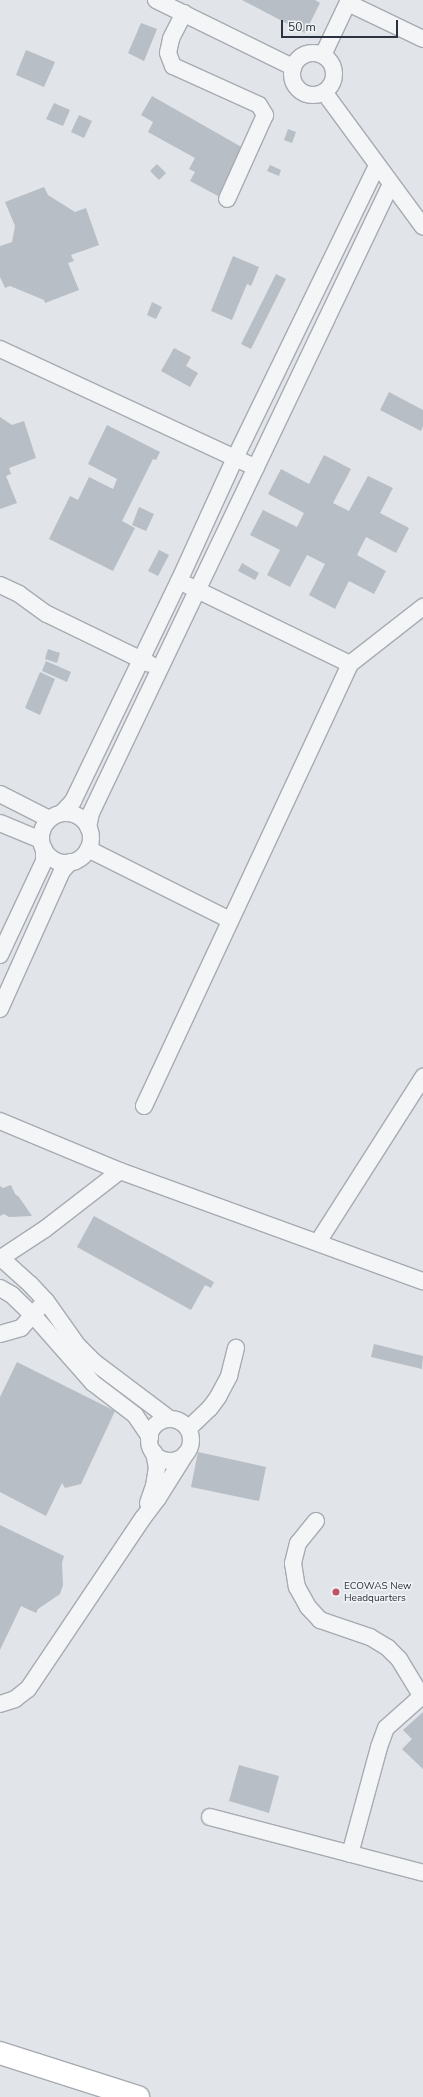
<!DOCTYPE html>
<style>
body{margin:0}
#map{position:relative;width:423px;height:2097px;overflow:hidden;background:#e1e4e8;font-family:"Nunito Sans",sans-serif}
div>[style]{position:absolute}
.building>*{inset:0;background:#b8bec5}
.roads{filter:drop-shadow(1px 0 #a7abb2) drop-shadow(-1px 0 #a7abb2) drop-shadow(0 1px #a7abb2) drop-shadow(0 -1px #a7abb2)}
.minor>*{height:16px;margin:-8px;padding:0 8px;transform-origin:8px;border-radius:8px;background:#f3f5f7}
.minor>.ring{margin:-8px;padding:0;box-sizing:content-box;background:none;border:16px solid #f3f5f7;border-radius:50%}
.highway>*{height:22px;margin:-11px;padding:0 11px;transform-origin:11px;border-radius:11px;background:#fff}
.dots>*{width:11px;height:11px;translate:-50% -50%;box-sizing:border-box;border:2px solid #f0f3f6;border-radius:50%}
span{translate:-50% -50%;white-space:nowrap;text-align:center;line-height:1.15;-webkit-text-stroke:3px #f0f3f6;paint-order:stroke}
.poi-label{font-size:10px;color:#2b333e}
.left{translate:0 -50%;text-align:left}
.scale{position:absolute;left:281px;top:20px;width:117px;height:18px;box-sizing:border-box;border:2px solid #2b333e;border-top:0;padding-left:5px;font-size:12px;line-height:14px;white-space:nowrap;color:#2b333e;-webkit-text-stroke:3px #f0f3f6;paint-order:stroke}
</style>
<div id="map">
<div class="building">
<i style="clip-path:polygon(242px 0,315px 0,320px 3px,305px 33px)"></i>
<i style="clip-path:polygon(141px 23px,157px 29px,144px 61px,128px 53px)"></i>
<i style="clip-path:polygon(26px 50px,55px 62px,44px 87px,16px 75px)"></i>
<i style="clip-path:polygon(152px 96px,245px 149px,218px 196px,190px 181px,195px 172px,189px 169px,195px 158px,148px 132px,153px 122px,141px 115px)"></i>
<i style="clip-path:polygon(54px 103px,70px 110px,63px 126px,46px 119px)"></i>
<i style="clip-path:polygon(79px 115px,92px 121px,84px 138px,71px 132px)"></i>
<i style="clip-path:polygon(288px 129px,296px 132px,292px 143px,284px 140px)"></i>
<i style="clip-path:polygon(157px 164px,166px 173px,159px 180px,150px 171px)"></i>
<i style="clip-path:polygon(270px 165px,281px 170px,279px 176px,267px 171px)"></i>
<i style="clip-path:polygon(44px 187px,48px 195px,75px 212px,86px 208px,99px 245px,71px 255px,74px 261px,68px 263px,79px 290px,45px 303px,44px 300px,10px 286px,5px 288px,0 277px,0 246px,12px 242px,15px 226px,5px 202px)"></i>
<i style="clip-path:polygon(233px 256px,259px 267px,251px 286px,247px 284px,232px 320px,211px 311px)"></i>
<i style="clip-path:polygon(276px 274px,286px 279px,251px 349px,241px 344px)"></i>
<i style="clip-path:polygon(152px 302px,162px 307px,156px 319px,147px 315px)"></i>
<i style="clip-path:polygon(174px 348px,191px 357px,186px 366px,198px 373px,190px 387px,161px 371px)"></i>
<i style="clip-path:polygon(389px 392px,423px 410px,423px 426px,421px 431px,380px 410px)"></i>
<i style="clip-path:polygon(0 417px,12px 425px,24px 421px,36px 458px,9px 468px,11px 474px,6px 476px,17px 503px,0 509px)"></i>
<i style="clip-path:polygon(107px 425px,160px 452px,156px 460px,153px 459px,122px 521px,135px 528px,113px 571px,49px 539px,70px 496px,78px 500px,89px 477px,113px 489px,117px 479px,88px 464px)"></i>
<i style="clip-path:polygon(324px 455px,351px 469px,333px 503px,349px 511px,368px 476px,393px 488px,380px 513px,409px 528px,396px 553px,366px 537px,357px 555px,386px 571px,374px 594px,349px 581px,335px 609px,309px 595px,325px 564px,307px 555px,290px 587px,267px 575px,280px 550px,250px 535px,263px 510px,297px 527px,304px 513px,268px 494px,281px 469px,309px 484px)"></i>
<i style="clip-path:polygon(139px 507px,154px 514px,146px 531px,132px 525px)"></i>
<i style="clip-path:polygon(159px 550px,169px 555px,158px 576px,148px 571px)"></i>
<i style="clip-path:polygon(242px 563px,259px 573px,255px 580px,238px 571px)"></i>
<i style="clip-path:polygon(48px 649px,60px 653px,57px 663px,45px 659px)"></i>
<i style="clip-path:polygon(46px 661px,71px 672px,67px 682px,42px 671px)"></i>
<i style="clip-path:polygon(40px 672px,55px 679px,40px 715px,25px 708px)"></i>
<i style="clip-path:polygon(11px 1185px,15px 1194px,19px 1197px,32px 1216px,9px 1217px,4px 1214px,0 1216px,0 1186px,3px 1188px)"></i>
<i style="clip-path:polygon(94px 1216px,214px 1282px,211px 1288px,205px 1285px,191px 1310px,77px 1247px)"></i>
<i style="clip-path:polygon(374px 1344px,423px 1356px,422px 1369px,371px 1357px)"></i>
<i style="clip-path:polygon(17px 1362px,115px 1411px,81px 1484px,65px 1488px,62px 1483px,46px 1516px,0 1492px,0 1397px)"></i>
<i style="clip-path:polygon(198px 1452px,266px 1467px,259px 1501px,191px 1487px)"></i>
<i style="clip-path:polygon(0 1525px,64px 1556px,62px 1563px,63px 1585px,60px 1594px,38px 1609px,36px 1613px,21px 1606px,0 1650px)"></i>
<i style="clip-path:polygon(423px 1712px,423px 1769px,402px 1749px,412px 1739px,403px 1730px)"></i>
<i style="clip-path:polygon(239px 1765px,279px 1776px,269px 1813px,229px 1801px)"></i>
</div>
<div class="roads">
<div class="minor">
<i style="left:156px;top:0;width:153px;rotate:26.1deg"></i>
<i style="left:348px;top:3px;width:83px;rotate:25.6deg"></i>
<i style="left:184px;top:13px;width:29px;rotate:117deg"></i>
<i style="left:171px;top:39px;width:14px;rotate:102deg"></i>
<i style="left:168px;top:53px;width:14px;rotate:69deg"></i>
<i style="left:173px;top:66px;width:94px;rotate:24.4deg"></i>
<i style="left:259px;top:105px;width:12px;rotate:59deg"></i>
<i style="left:265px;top:115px;width:92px;rotate:114.3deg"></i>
<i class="ring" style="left:292px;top:53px;width:26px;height:26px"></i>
<i style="left:323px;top:55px;width:61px;rotate:-64.7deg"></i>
<i style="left:324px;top:92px;width:167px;rotate:53.7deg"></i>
<i style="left:0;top:349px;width:282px;rotate:24.9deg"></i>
<i style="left:0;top:585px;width:21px;rotate:25deg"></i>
<i style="left:19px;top:594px;width:34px;rotate:36deg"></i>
<i style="left:47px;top:614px;width:114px;rotate:25.9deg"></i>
<i style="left:187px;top:585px;width:181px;rotate:25.9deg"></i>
<i style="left:0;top:794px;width:55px;rotate:27deg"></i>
<i style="left:62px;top:813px;width:16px;rotate:-47deg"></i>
<i style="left:73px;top:801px;width:244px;rotate:-64.3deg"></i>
<i style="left:179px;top:581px;width:135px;rotate:-65.5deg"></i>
<i style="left:235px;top:458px;width:325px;rotate:-64.1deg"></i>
<i class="ring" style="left:41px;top:813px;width:34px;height:34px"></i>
<i style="left:0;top:823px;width:44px;rotate:22.5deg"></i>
<i style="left:88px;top:827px;width:14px;rotate:-78deg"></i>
<i style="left:91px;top:813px;width:697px;rotate:-64.5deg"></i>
<i style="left:88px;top:849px;width:159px;rotate:26.6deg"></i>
<i style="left:0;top:955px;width:104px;rotate:-64.9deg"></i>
<i style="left:44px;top:861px;width:12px;rotate:-90deg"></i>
<i style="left:0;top:1009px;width:151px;rotate:-65.8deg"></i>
<i style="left:62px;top:871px;width:12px;rotate:-48deg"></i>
<i style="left:144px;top:1106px;width:488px;rotate:-65deg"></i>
<i style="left:350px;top:664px;width:93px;rotate:-38deg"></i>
<i style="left:0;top:1121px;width:130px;rotate:22.6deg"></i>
<i style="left:120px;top:1171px;width:322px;rotate:20deg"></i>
<i style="left:120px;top:1171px;width:95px;rotate:142.3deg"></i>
<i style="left:45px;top:1229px;width:53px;rotate:146.6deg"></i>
<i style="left:1px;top:1258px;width:39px;rotate:42deg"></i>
<i style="left:30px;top:1284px;width:23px;rotate:47deg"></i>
<i style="left:46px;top:1301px;width:55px;rotate:54.6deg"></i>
<i style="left:78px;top:1346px;width:23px;rotate:45deg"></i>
<i style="left:94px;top:1362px;width:95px;rotate:36.9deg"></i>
<i style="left:318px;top:1242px;width:196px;rotate:-57.5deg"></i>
<i style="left:0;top:1288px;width:14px;rotate:30deg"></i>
<i style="left:12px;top:1295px;width:29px;rotate:44deg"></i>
<i style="left:33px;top:1315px;width:91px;rotate:48.6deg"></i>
<i style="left:93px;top:1383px;width:53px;rotate:37.3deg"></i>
<i style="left:135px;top:1415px;width:27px;rotate:56deg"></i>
<i style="left:0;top:1334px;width:22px;rotate:-16deg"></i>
<i style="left:21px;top:1328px;width:28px;rotate:-48deg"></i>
<i class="ring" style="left:149px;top:1419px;width:26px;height:26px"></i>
<i style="left:188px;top:1429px;width:30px;rotate:-44deg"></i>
<i style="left:210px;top:1408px;width:14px;rotate:-54deg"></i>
<i style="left:218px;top:1397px;width:24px;rotate:-62deg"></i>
<i style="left:229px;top:1376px;width:29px;rotate:-76deg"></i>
<i style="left:148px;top:1503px;width:18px;rotate:-71deg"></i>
<i style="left:154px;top:1486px;width:18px;rotate:-81deg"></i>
<i style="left:157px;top:1468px;width:16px;rotate:-101deg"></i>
<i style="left:316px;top:1521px;width:28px;rotate:129deg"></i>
<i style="left:298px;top:1543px;width:21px;rotate:104deg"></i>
<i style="left:293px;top:1563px;width:24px;rotate:81deg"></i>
<i style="left:297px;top:1587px;width:23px;rotate:61deg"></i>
<i style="left:308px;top:1607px;width:18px;rotate:47deg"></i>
<i style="left:320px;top:1620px;width:53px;rotate:18.8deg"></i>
<i style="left:370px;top:1637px;width:21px;rotate:31deg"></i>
<i style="left:388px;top:1648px;width:16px;rotate:45deg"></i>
<i style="left:399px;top:1659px;width:44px;rotate:58.8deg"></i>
<i style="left:0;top:1704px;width:16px;rotate:-18deg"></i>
<i style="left:15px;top:1699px;width:16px;rotate:-38deg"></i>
<i style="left:28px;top:1689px;width:206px;rotate:-56.1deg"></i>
<i style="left:143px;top:1518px;width:25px;rotate:-53deg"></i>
<i style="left:158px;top:1498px;width:51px;rotate:-57.9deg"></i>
<i style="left:210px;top:1817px;width:220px;rotate:14.7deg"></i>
<i style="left:350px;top:1854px;width:111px;rotate:-74.8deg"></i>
<i style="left:379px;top:1747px;width:20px;rotate:-70deg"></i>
<i style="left:386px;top:1728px;width:50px;rotate:-41.7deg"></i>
</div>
<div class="highway">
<i style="left:0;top:2053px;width:145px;rotate:17.7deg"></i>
</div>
</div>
<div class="dots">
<i style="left:336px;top:1592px;background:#c25169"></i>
</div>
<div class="poi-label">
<span class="left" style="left:344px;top:1592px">ECOWAS New<br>Headquarters</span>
</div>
<div class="scale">50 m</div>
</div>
